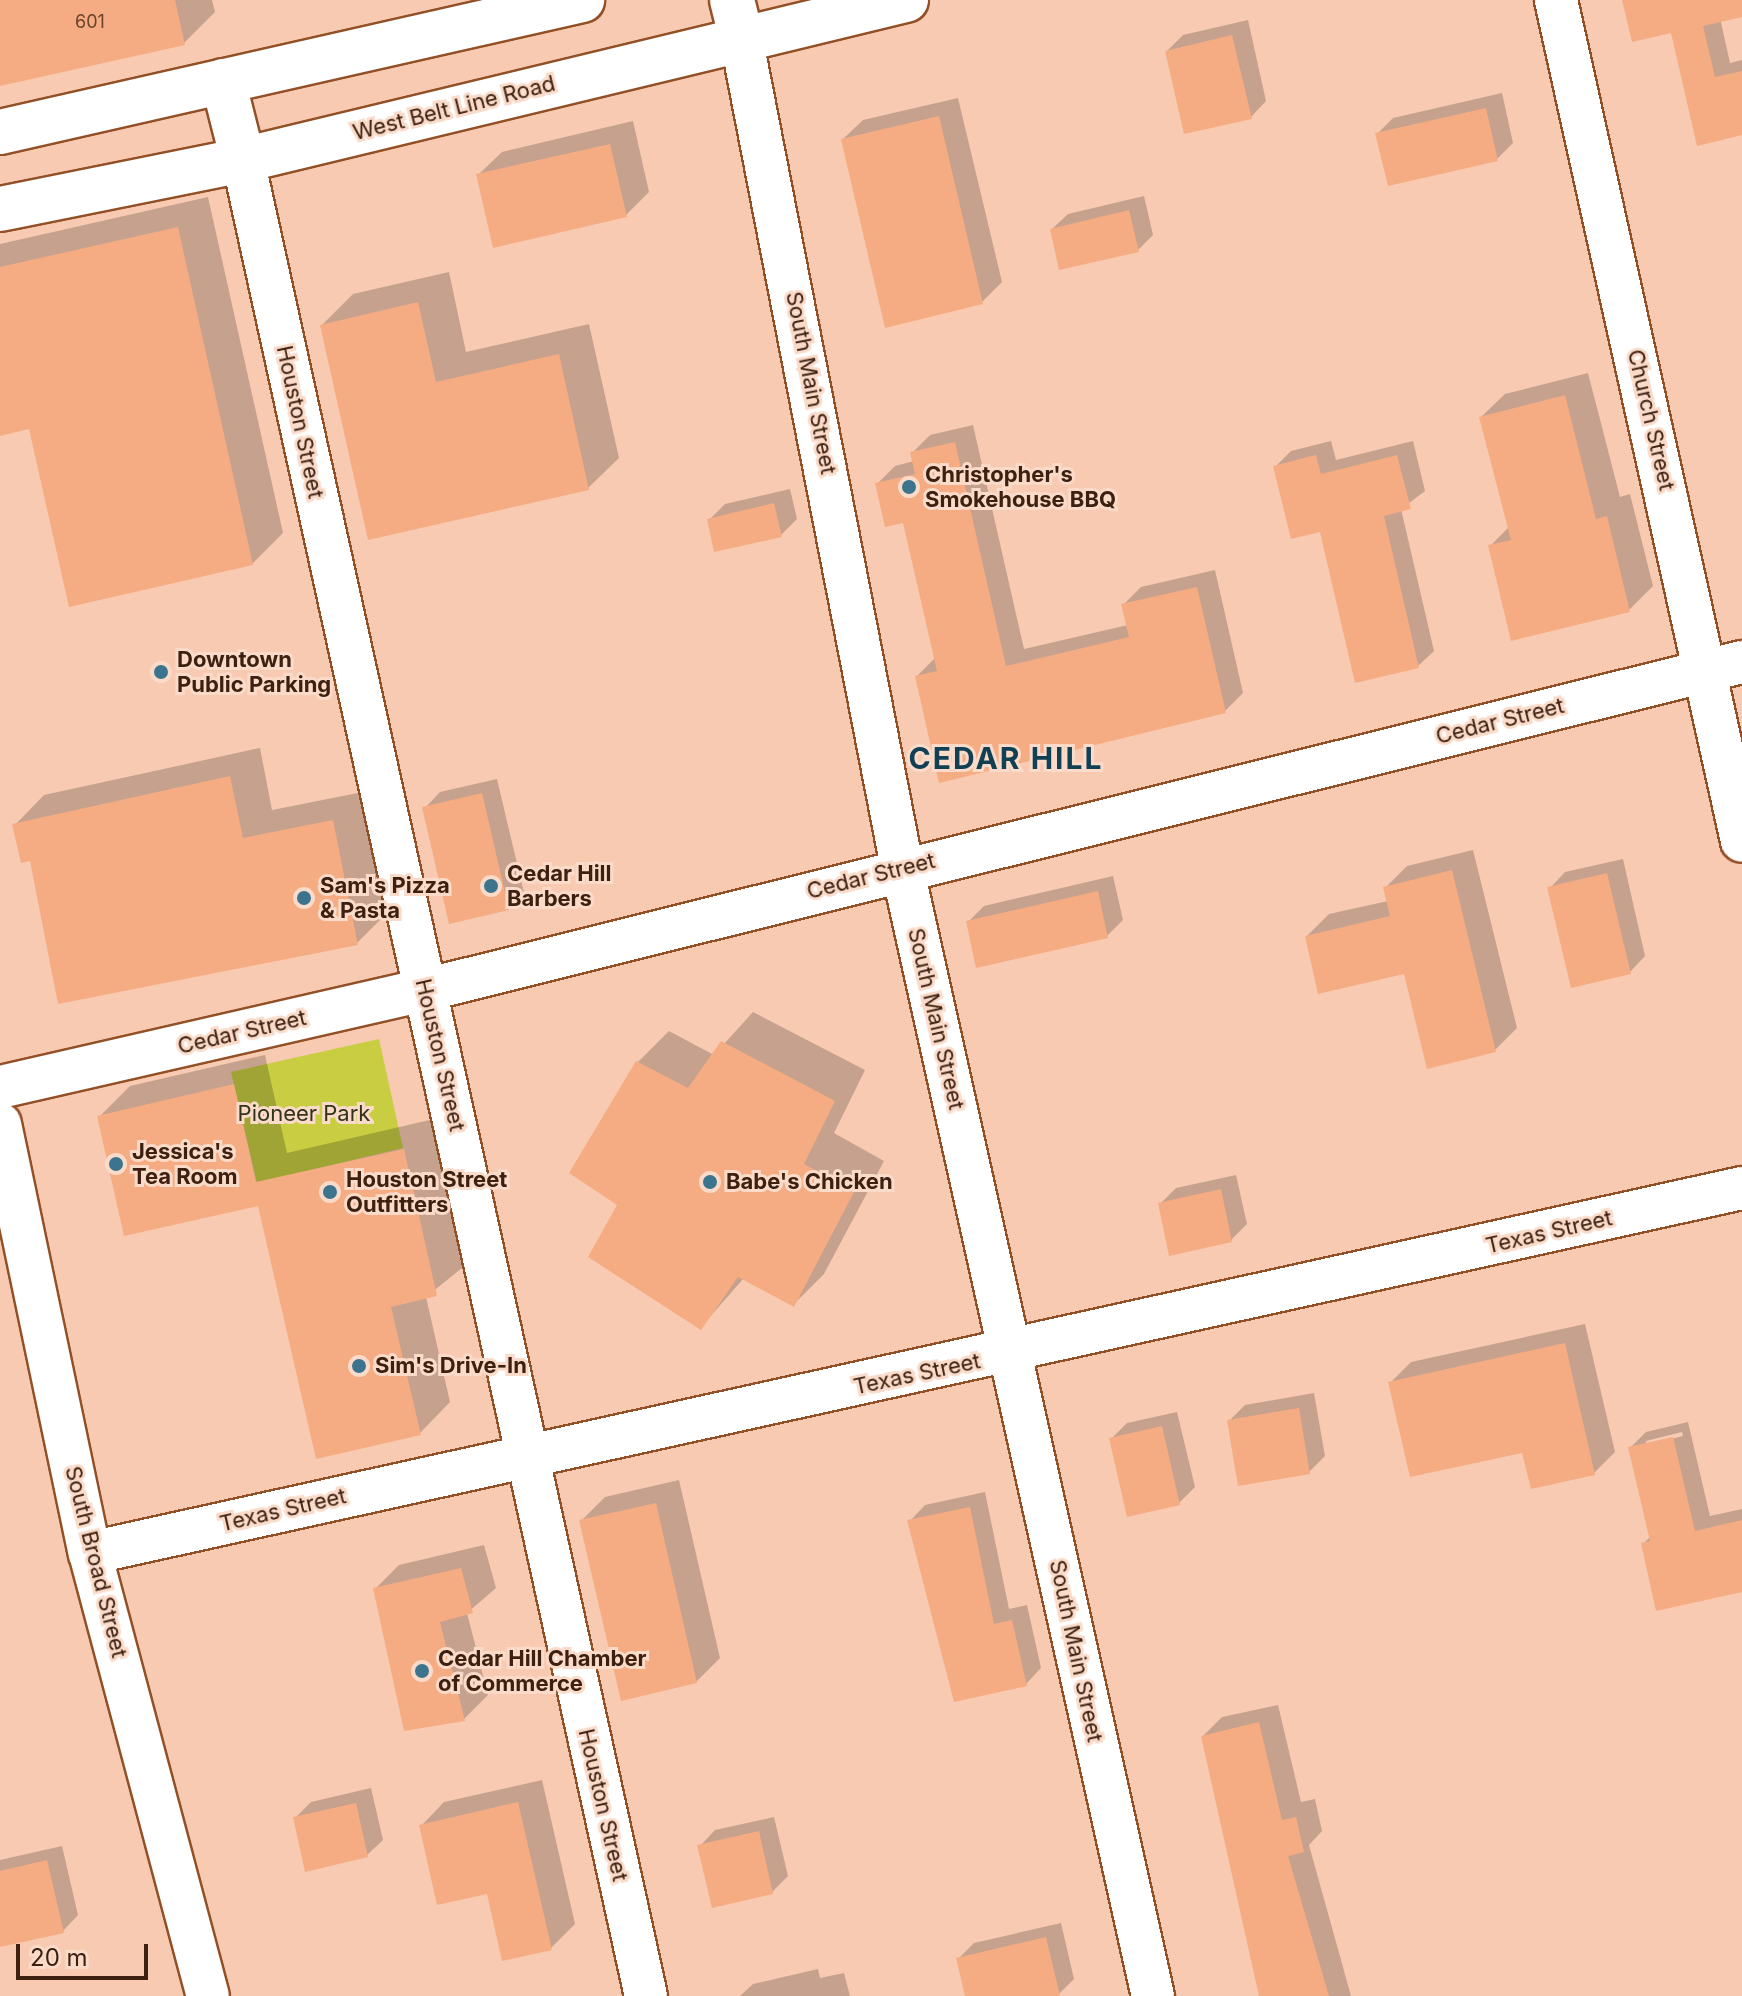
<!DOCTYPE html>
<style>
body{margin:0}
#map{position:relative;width:1742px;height:1996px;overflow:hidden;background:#f8cab1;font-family:Inter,sans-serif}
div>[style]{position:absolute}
.green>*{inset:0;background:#c9cd42}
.shadow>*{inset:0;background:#0003}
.building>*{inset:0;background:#f6ac82}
.roads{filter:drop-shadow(2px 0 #925027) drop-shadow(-2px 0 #925027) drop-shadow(0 2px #925027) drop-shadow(0 -2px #925027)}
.minor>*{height:42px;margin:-21px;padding:0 21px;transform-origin:21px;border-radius:21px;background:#fff}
.tertiary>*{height:44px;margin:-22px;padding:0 22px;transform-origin:22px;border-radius:22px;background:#fff}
.secondary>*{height:44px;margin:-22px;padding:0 22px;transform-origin:22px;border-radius:22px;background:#fff}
.dots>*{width:22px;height:22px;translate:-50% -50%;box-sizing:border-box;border:4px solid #fadbca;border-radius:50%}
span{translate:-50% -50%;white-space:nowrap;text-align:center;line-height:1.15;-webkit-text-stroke:6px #fadbca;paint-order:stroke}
.number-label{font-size:18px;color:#6b432c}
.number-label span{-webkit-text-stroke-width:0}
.street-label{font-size:22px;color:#3d200f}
.poi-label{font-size:22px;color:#3d200f;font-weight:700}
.left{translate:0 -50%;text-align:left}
.park-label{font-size:22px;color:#32331b}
.district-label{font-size:30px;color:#114054;font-weight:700;letter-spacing:2px}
.scale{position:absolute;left:16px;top:1944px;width:132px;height:36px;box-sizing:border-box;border:4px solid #3d200f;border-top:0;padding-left:10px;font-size:24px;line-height:28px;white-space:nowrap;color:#3d200f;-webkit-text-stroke:6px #fadbca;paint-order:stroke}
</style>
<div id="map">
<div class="green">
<i style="clip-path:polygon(379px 1039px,403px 1148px,257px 1183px,231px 1072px)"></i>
</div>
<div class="shadow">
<i style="clip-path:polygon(0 0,212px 0,215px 12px,184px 43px,0 84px)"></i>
<i style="clip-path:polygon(1625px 0,1716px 0,1730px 63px,1742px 60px,1742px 133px,1672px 31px)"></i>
<i style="clip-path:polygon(1248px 20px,1266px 101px,1251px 117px,1167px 51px,1183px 35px)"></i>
<i style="clip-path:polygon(1502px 93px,1513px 143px,1497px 159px,1377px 134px,1393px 118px)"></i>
<i style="clip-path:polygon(958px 98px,1002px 282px,982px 302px,843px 139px,863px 120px)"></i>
<i style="clip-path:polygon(633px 121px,649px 192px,626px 215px,478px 175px,502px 152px)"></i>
<i style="clip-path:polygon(1144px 196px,1153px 235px,1138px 250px,1052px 229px,1068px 214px)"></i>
<i style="clip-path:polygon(208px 197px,283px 533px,252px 564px,31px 427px,0 434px,0 244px)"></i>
<i style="clip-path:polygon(449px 272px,466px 352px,589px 324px,619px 458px,588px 488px,322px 325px,353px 294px)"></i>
<i style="clip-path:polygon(1588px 373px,1620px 497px,1630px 494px,1653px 586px,1629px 610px,1490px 546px,1509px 527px,1481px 417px,1505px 394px)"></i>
<i style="clip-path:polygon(973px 425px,1024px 649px,1128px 625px,1123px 605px,1141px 587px,1215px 570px,1243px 693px,1225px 711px,917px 676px,936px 657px,904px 521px,877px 484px,895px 466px,914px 461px,912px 453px,930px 435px)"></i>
<i style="clip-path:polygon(1331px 441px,1336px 460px,1413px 441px,1425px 491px,1401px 509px,1434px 651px,1418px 666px,1275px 467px,1291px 451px)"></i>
<i style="clip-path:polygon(790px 489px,797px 519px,781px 535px,709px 520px,725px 504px)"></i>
<i style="clip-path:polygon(260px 748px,272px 810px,363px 792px,386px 914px,357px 943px,15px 825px,44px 795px)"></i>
<i style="clip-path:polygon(497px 779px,524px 893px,508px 909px,425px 808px,440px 792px)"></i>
<i style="clip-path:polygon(1473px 850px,1517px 1028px,1495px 1050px,1405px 972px,1307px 936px,1329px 914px,1388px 901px,1385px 888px,1407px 866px)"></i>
<i style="clip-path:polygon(1623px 859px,1645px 956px,1630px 972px,1550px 888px,1565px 872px)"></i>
<i style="clip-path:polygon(1113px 876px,1123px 920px,1107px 936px,968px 922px,984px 906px)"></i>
<i style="clip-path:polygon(753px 1012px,865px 1070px,834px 1133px,884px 1161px,824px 1274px,793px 1305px,744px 1278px,700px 1328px,619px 1204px,572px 1172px,638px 1062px,669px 1031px,714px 1055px)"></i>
<i style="clip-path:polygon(265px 1055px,287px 1153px,434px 1119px,467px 1264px,426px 1297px,450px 1402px,420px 1433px,260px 1203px,100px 1116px,130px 1086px)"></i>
<i style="clip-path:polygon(1236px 1175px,1247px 1224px,1231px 1240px,1160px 1204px,1176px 1188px)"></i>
<i style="clip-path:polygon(1585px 1324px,1615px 1452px,1594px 1473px,1524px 1450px,1390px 1383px,1411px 1362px)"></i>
<i style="clip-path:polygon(1314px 1393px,1325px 1456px,1309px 1472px,1229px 1421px,1245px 1405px)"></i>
<i style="clip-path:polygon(1177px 1412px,1195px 1487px,1179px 1503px,1111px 1439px,1127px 1423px)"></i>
<i style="clip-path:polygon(evenodd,1688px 1422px,1710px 1516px,1742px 1509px,1742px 1590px,1643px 1544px,1651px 1536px,1630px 1448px,1646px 1432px,1688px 1422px,1682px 1432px,1683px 1436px,1646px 1445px,1646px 1441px,1682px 1432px)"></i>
<i style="clip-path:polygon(679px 1480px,720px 1658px,696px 1682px,581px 1521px,605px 1497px)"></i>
<i style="clip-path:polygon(985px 1492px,1009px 1609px,1027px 1605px,1041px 1668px,1026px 1684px,910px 1521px,925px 1505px)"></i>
<i style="clip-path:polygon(484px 1545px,496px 1588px,467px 1613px,488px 1695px,464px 1719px,375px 1589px,399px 1565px)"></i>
<i style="clip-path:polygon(1278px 1705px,1301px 1802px,1315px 1799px,1322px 1831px,1309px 1845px,1351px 1996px,1260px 1996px,1203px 1736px,1222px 1717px)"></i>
<i style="clip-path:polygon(542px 1780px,575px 1924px,551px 1948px,421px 1826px,444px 1802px)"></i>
<i style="clip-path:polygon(371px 1788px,383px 1840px,367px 1855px,295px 1818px,311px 1802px)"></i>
<i style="clip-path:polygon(774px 1817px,788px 1876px,772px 1892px,700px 1846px,715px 1830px)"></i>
<i style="clip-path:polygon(62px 1846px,78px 1915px,63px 1931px,0 1936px,0 1860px)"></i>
<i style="clip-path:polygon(1061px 1923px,1074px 1979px,1059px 1994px,967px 1996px,958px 1959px,974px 1943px)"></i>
<i style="clip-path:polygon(818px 1969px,820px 1978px,844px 1973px,850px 1996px,740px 1996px,753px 1984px)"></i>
</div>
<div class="building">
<i style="clip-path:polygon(0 0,175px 0,185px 45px,0 86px)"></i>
<i style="clip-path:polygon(1622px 0,1742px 0,1742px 17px,1703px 26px,1715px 77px,1742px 71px,1742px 135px,1697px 146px,1671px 33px,1632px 42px)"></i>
<i style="clip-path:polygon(1232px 35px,1252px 119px,1184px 134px,1165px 51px)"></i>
<i style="clip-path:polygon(1486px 108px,1498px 161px,1388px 186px,1375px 133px)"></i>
<i style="clip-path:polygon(939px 116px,983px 304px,885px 328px,841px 139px)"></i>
<i style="clip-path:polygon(610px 144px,627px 217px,493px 248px,476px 174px)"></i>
<i style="clip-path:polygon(1129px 210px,1139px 252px,1059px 270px,1050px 229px)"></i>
<i style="clip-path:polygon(178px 227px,253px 565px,69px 607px,29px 429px,0 436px,0 267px)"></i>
<i style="clip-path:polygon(418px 302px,436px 382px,559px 354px,589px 490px,368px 540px,320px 325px)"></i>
<i style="clip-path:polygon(1565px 395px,1596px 519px,1607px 516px,1630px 612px,1511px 641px,1488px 545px,1511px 540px,1479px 417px)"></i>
<i style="clip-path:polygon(955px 442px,1006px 666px,1129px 637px,1121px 604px,1197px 587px,1226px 713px,939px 783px,915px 676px,937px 671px,903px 523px,885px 527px,875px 483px,915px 474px,910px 452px)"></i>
<i style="clip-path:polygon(1316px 455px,1321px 474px,1397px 455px,1411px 509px,1384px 516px,1419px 668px,1355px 683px,1320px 532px,1291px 539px,1273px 466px)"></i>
<i style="clip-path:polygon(774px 503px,782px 537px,714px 552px,707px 519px)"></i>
<i style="clip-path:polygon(230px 776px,243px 838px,333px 820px,358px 945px,58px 1004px,30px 861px,21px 863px,12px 824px)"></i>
<i style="clip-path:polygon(482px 793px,509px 910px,449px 924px,422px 807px)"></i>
<i style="clip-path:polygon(1452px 870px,1496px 1052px,1427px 1069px,1404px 974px,1318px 994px,1305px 936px,1390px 916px,1383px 887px)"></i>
<i style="clip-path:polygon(1607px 873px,1631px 974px,1571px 988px,1547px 887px)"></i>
<i style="clip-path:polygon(1098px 891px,1108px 938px,976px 968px,966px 921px)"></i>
<i style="clip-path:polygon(721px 1041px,835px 1101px,804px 1164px,854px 1192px,794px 1307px,738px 1277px,701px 1330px,588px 1257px,617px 1205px,569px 1173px,636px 1061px,688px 1088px)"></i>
<i style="clip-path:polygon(234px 1084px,256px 1182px,404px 1149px,437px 1296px,391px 1307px,421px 1435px,316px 1459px,258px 1206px,124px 1236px,97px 1116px)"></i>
<i style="clip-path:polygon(1221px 1189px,1232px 1242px,1169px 1256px,1158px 1203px)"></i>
<i style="clip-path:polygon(1565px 1343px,1595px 1475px,1531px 1489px,1522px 1453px,1410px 1477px,1388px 1382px)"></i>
<i style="clip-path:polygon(1299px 1408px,1310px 1474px,1238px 1486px,1227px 1420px)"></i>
<i style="clip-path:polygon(1162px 1426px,1180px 1505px,1127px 1517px,1109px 1438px)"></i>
<i style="clip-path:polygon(1673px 1437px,1695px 1531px,1742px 1520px,1742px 1592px,1656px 1611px,1641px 1543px,1650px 1541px,1628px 1447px)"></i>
<i style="clip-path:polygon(656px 1503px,697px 1683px,621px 1701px,579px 1520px)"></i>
<i style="clip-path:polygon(970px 1507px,994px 1624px,1012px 1620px,1027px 1686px,954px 1702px,907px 1520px)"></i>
<i style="clip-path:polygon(461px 1568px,473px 1613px,440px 1622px,465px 1721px,404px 1731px,373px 1588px)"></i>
<i style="clip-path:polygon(1259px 1722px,1282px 1820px,1296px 1817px,1304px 1852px,1288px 1856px,1329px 1996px,1259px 1996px,1201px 1736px)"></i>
<i style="clip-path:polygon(518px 1802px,552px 1950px,502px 1961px,487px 1894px,437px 1905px,419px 1825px)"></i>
<i style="clip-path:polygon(356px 1803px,368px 1857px,305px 1872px,293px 1817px)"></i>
<i style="clip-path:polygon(759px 1831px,773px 1894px,712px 1908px,697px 1845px)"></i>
<i style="clip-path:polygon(47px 1860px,64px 1933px,0 1947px,0 1871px)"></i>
<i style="clip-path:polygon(1046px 1937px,1060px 1996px,965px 1996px,956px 1958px)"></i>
</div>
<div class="roads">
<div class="minor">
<i style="left:1556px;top:0;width:861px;rotate:77.53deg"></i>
<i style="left:741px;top:37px;width:845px;rotate:79.02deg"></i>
<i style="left:902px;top:867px;width:1157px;rotate:77.47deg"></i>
<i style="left:243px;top:160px;width:1880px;rotate:77.62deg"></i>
<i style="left:0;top:1087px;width:436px;rotate:-12.9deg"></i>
<i style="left:425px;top:990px;width:1357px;rotate:-13.99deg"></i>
<i style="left:0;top:1124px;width:438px;rotate:78.2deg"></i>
<i style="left:90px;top:1553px;width:458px;rotate:75.1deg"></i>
<i style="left:90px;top:1553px;width:1692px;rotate:-12.46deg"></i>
</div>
<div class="tertiary">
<i style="left:732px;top:0;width:38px;rotate:76deg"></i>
</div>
<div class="secondary">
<i style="left:223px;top:81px;width:81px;rotate:75.8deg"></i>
<i style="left:0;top:132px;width:597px;rotate:-12.78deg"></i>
<i style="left:0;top:209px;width:248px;rotate:-11.4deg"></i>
<i style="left:243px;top:160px;width:682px;rotate:-13.57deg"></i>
</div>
</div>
<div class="dots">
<i style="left:909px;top:487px;background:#3c748e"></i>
<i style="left:161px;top:672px;background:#3c748e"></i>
<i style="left:491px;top:886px;background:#3c748e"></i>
<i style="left:304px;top:898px;background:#3c748e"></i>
<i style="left:116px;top:1164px;background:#3c748e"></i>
<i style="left:710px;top:1182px;background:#3c748e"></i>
<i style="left:330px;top:1192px;background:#3c748e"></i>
<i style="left:359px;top:1366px;background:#3c748e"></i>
<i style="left:422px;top:1671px;background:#3c748e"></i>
</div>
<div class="number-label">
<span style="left:90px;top:22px">601</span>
</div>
<div class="street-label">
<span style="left:454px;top:108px;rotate:-14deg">West Belt Line Road</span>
<span style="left:811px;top:383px;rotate:79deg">South Main Street</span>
<span style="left:1651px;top:420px;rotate:77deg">Church Street</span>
<span style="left:300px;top:422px;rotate:78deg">Houston Street</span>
<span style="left:1500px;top:721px;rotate:-14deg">Cedar Street</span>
<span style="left:871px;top:876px;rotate:-14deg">Cedar Street</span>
<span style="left:936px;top:1019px;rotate:77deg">South Main Street</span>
<span style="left:242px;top:1032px;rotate:-13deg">Cedar Street</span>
<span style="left:440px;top:1055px;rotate:77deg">Houston Street</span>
<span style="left:1549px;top:1232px;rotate:-13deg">Texas Street</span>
<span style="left:917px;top:1374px;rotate:-12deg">Texas Street</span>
<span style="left:283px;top:1510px;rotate:-13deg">Texas Street</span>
<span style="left:96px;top:1562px;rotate:76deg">South Broad Street</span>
<span style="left:1076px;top:1651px;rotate:78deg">South Main Street</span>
<span style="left:603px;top:1805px;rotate:77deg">Houston Street</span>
</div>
<div class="poi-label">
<span class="left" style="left:925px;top:487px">Christopher's<br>Smokehouse BBQ</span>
<span class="left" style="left:177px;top:672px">Downtown<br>Public Parking</span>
<span class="left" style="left:507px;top:886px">Cedar Hill<br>Barbers</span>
<span class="left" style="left:320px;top:898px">Sam's Pizza<br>&amp; Pasta</span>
<span class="left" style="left:132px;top:1164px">Jessica's<br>Tea Room</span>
<span class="left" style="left:346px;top:1192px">Houston Street<br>Outfitters</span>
<span class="left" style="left:726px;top:1182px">Babe's Chicken</span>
<span class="left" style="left:375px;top:1366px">Sim's Drive-In</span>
<span class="left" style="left:438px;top:1671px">Cedar Hill Chamber<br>of Commerce</span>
</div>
<div class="park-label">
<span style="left:304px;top:1114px">Pioneer Park</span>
</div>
<div class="district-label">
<span style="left:1006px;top:758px">CEDAR HILL</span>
</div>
<div class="scale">20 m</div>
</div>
